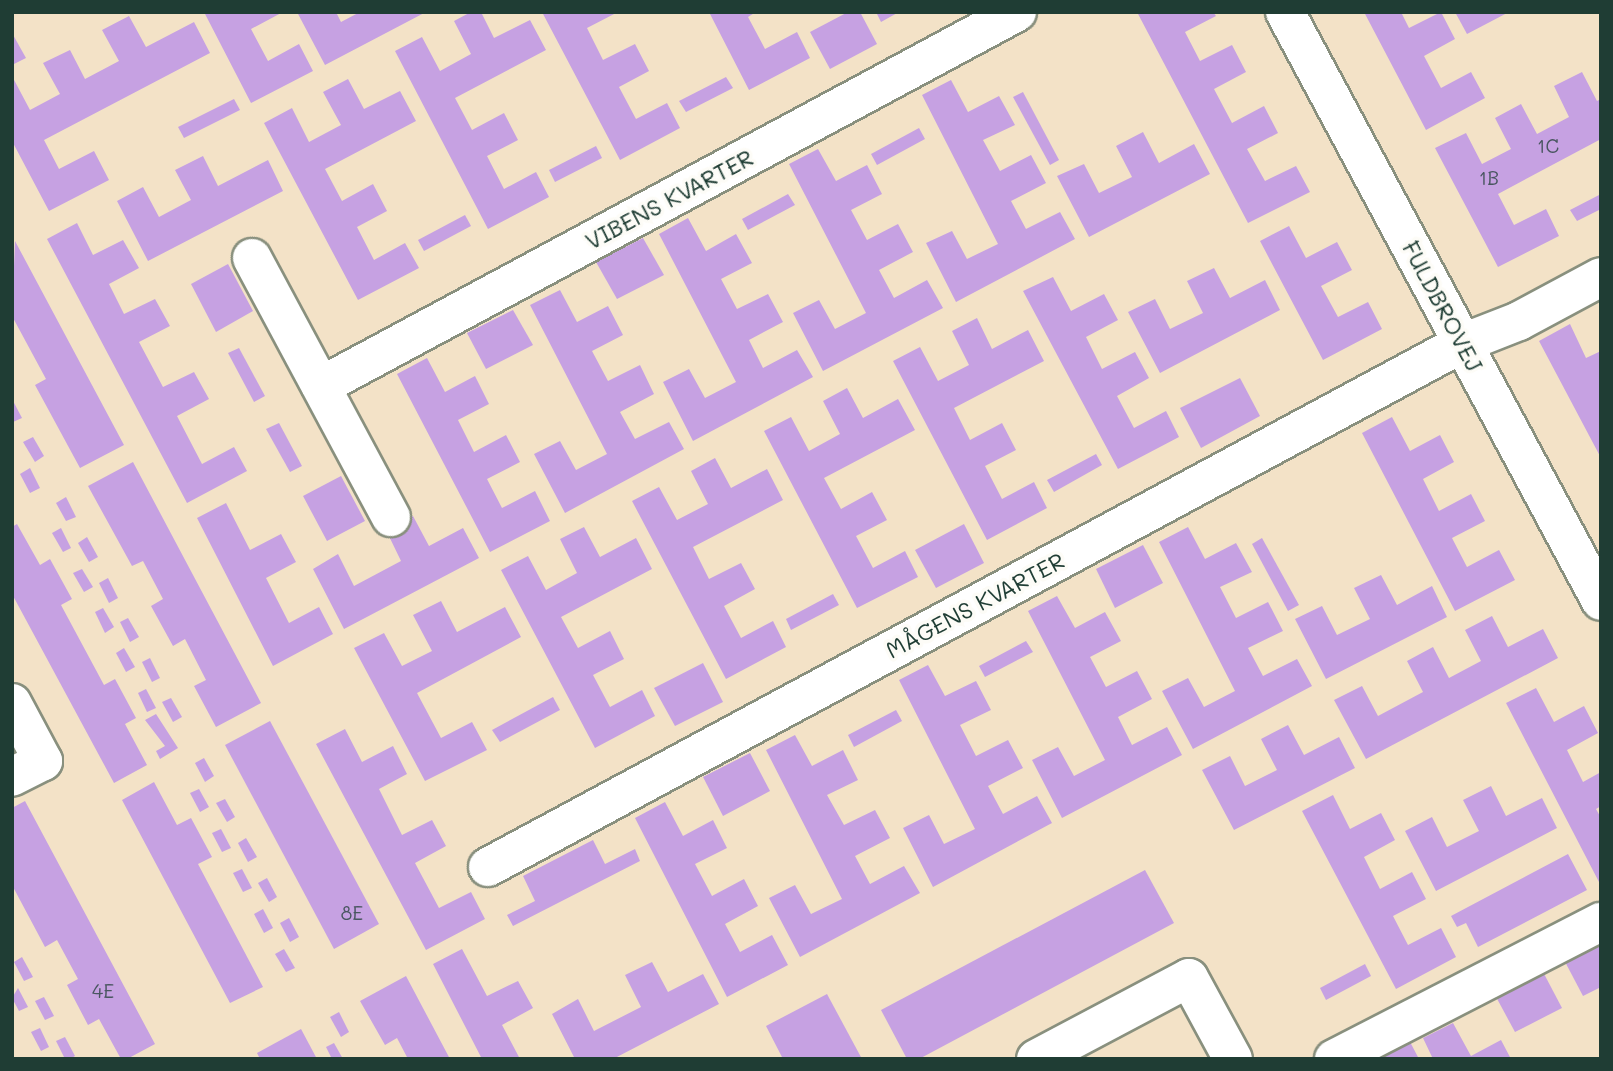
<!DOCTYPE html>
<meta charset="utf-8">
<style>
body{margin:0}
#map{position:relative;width:1613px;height:1071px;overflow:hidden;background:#f3e2c7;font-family:Mali,sans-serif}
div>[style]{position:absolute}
.building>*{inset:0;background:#c6a1e2}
.roads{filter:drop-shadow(2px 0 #89907e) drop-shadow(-2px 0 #89907e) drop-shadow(0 2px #89907e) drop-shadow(0 -2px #89907e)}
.minor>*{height:38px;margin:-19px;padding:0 19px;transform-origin:19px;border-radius:19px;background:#fff}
span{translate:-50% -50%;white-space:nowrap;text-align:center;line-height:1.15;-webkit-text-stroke:7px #fdfcf7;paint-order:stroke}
.number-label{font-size:19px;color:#495660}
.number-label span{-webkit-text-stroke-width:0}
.street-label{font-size:23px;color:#1f3d34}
.frame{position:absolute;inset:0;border:14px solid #1f3d34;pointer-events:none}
</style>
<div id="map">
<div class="building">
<i style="clip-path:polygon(204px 12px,283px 12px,251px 29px,268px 61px,299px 44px,313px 71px,251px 103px)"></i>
<i style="clip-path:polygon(297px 12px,336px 12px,341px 22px,360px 12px,426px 12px,325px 65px)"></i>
<i style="clip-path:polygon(471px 12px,481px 12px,494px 38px,530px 20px,546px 50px,455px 98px,472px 130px,504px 113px,518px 140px,487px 156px,504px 189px,536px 172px,549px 197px,488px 229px,395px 51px,422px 37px,440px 71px,471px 54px,454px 21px)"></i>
<i style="clip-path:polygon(542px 12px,618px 12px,587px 28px,603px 60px,635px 44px,649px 71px,619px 87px,636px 119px,667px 103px,680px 128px,620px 160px)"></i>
<i style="clip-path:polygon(709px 12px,756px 12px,748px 17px,765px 49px,797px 32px,810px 58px,749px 90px)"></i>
<i style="clip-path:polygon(848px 12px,860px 12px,877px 44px,830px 69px,810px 32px)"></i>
<i style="clip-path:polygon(876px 12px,899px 12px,881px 22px)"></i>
<i style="clip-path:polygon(1137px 12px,1213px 12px,1216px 16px,1185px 32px,1200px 61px,1232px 45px,1246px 72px,1214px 89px,1232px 123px,1264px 106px,1278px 133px,1247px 149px,1265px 181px,1296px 166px,1310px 192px,1248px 223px)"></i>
<i style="clip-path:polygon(1364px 12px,1401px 12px,1409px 28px,1441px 12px,1455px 39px,1424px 56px,1441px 88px,1471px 72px,1485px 98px,1426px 130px)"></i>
<i style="clip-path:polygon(1455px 12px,1509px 12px,1467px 34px)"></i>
<i style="clip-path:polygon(129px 16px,146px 47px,194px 22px,210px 53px,44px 140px,59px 169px,94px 151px,109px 180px,49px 211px,12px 141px,12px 76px,30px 110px,60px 94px,43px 63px,70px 50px,85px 79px,119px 61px,102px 30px)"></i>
<i style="clip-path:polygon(12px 33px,26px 58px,12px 65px)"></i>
<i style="clip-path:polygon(1582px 72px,1597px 101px,1601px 99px,1601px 139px,1498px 194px,1514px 225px,1546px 209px,1559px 236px,1498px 267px,1435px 148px,1466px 133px,1482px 164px,1511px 149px,1495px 118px,1521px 104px,1537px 134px,1569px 117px,1554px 86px)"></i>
<i style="clip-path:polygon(726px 77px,733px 88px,686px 112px,679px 101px)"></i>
<i style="clip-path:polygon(348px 79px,364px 109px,400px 91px,416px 121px,325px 169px,342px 201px,373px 184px,387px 211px,357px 227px,374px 260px,405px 243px,419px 268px,358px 300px,264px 123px,292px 108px,309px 142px,341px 125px,323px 92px)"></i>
<i style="clip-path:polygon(951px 80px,968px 112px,999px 96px,1015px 125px,983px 140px,1000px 171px,1031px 155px,1046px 183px,1011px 201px,1026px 229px,1060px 212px,1075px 239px,956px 302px,926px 243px,952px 231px,967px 259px,998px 244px,922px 95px)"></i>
<i style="clip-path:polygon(1023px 92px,1059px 160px,1050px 165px,1013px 97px)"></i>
<i style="clip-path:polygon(234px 99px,240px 110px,184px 138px,178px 127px)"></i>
<i style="clip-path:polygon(919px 128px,925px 139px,877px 165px,871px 154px)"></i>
<i style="clip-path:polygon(1143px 132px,1159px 163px,1194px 144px,1210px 174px,1089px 237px,1057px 176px,1084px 164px,1099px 193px,1132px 177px,1116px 146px)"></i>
<i style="clip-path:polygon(596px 146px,602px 158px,555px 182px,549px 170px)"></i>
<i style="clip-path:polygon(818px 149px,836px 181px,867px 165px,882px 194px,851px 210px,867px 240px,898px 224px,913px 252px,879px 270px,894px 298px,927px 280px,943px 308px,823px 371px,793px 313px,819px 300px,835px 329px,866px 313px,789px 164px)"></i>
<i style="clip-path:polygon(203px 156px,218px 186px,268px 160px,283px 191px,148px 261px,117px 201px,143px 187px,159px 217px,191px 200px,175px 170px)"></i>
<i style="clip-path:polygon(788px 194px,795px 205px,748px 230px,742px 219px)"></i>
<i style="clip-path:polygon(1601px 194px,1601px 209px,1577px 221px,1570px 210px)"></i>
<i style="clip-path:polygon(465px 215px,471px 226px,424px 251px,418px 240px)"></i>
<i style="clip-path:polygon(688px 218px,706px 251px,736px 234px,752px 263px,721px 279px,737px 309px,768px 294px,783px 322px,749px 340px,763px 368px,797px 350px,813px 377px,693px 441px,663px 382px,689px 369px,705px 398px,736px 382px,659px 234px)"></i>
<i style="clip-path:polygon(77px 223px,93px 255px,123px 240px,139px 268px,109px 284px,124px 314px,155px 299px,170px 326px,139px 342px,163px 387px,194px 372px,209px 399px,177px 416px,202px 464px,234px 447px,247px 471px,187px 503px,47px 239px)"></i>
<i style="clip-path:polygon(1289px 226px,1306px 258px,1337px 242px,1352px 270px,1321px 286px,1338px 317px,1368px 302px,1382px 329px,1323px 360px,1260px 241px)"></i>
<i style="clip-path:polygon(643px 238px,664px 275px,617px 299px,596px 262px)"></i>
<i style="clip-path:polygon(15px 241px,124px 445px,80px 468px,35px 385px,46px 379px,12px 316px)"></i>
<i style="clip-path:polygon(228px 264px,253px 311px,216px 332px,191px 284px)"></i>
<i style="clip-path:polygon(1214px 268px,1230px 298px,1265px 280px,1280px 310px,1160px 373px,1128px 312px,1155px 299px,1170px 329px,1203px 313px,1187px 281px)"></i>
<i style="clip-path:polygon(1053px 277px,1071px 311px,1104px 294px,1118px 320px,1086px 337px,1102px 369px,1135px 352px,1149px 378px,1117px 396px,1134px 428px,1166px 411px,1179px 437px,1118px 469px,1023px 291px)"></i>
<i style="clip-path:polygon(560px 290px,577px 322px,608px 306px,623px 335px,592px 351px,608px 381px,640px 365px,654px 394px,620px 412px,635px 439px,669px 422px,684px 449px,565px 513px,534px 454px,560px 441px,576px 470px,607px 454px,530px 305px)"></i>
<i style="clip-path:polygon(513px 310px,533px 345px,486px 369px,467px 333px)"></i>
<i style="clip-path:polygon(977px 318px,992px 349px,1028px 330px,1044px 361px,954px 408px,970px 440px,1002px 423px,1016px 450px,985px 466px,1002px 499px,1034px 482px,1047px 508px,987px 540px,893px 361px,920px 347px,938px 381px,969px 365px,952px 331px)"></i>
<i style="clip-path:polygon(1570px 324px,1586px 358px,1601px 351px,1601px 458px,1539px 341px)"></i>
<i style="clip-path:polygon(239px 348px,265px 396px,254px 402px,228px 353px)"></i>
<i style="clip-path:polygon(427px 358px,445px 392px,475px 376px,489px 404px,458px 420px,474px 452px,506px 435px,520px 462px,487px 479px,502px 508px,535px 491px,550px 521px,490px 552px,397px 374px)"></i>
<i style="clip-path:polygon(1240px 378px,1260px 416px,1201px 448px,1180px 408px)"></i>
<i style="clip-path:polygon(847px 388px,863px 418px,898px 399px,915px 430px,824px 478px,841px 509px,872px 492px,887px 520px,856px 536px,873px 568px,905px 551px,918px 577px,857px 608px,764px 431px,791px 417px,809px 451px,840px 434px,823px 401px)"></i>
<i style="clip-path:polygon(12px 399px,22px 418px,13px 422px,12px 420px)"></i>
<i style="clip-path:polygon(1392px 417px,1410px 451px,1440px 435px,1454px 462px,1423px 479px,1439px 511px,1471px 494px,1485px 521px,1452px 538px,1467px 567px,1499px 550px,1515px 580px,1455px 611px,1362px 433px)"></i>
<i style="clip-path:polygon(279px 423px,302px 466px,290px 472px,266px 429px)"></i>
<i style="clip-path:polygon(33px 437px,44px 456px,35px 462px,23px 442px)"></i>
<i style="clip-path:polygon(1096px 454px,1102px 465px,1054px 492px,1047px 480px)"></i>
<i style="clip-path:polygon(715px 458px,731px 488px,767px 469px,783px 500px,693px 547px,709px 579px,741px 563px,755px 589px,724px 606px,741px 638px,773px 621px,786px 647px,726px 679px,632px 501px,659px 487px,677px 520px,708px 504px,691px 471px)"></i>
<i style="clip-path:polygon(133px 462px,261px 703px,216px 727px,194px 686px,206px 680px,185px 639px,173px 646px,151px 606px,163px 599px,143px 561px,132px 566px,88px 486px)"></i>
<i style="clip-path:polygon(30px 468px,40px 488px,30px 493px,20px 474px)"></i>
<i style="clip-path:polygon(341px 476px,365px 521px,327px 541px,303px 496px)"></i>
<i style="clip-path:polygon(66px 497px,76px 517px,66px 521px,56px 503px)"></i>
<i style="clip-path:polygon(226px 503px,250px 550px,281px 534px,296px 562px,266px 578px,289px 623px,319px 607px,333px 634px,273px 666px,197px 518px)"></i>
<i style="clip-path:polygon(413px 516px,429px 546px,463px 528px,479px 558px,344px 629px,313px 569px,338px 554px,354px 586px,401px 561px,386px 530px)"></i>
<i style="clip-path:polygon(17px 524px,40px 565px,50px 559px,72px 599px,61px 605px,104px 685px,115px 679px,136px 718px,125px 724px,147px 765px,114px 783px,12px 594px,12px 527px)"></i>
<i style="clip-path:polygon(964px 524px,984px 563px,936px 588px,915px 550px)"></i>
<i style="clip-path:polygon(584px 527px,600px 557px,636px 538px,652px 569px,561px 617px,578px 648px,610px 631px,624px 659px,593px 675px,610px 707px,642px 690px,655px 716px,595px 748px,501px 570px,528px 556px,546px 590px,577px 573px,560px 539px)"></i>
<i style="clip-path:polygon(1188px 527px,1205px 559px,1236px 543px,1252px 572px,1220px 587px,1236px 618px,1268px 602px,1283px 631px,1248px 648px,1263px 676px,1297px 659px,1312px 686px,1193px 749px,1162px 691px,1188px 678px,1204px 707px,1235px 691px,1159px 542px)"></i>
<i style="clip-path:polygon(61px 528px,71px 548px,63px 552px,52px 533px)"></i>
<i style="clip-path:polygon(87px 537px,98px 557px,89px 562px,78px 543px)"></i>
<i style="clip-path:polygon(1262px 538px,1299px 605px,1288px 611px,1252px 544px)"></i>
<i style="clip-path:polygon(1143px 545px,1163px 583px,1115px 608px,1096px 569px)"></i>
<i style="clip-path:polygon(82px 569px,93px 587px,84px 592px,73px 573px)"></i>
<i style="clip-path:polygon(1381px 575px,1397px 605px,1432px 586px,1447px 617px,1326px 679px,1295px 619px,1322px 606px,1337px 635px,1370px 619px,1354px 588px)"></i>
<i style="clip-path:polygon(108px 578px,118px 598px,109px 603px,99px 583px)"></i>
<i style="clip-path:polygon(833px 594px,839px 605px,791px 630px,786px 619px)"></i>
<i style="clip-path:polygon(1057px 596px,1075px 628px,1105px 612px,1121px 641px,1090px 657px,1106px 687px,1137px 671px,1152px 699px,1118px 717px,1132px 745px,1167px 727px,1182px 755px,1062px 818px,1032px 760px,1058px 747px,1074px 776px,1105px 760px,1028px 611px)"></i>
<i style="clip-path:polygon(441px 601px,457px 632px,505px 607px,521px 637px,417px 693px,441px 738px,472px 722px,487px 750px,425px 781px,354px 648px,384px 633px,402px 666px,432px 651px,413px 615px)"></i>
<i style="clip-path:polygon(103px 608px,114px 627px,105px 633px,95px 612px)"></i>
<i style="clip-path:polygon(1492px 616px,1508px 647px,1543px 629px,1558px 658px,1366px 759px,1334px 700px,1362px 686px,1378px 716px,1423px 692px,1407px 661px,1433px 647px,1449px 678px,1481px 661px,1465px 630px)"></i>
<i style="clip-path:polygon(128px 618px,139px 637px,130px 642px,120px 622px)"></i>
<i style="clip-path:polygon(1026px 641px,1033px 652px,985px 677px,979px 666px)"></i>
<i style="clip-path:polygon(124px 648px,135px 667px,126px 672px,116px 653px)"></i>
<i style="clip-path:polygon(150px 658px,160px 678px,152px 682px,142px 662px)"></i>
<i style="clip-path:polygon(703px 663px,723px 702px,675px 726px,654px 688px)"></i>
<i style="clip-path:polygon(928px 665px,945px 696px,976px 681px,991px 710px,960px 725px,976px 756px,1008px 740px,1023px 768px,988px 786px,1003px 814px,1037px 796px,1052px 823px,933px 887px,903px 828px,929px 815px,944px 844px,975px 829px,899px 680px)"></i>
<i style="clip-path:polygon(1536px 688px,1554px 722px,1584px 706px,1598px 733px,1567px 750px,1583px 782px,1601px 772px,1601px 806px,1596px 809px,1601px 818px,1599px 882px,1506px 703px)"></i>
<i style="clip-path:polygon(146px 689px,156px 708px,147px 712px,138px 693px)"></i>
<i style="clip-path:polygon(553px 697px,560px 710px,500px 742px,492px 730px)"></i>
<i style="clip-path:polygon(171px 698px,182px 717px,173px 722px,162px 702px)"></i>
<i style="clip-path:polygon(896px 710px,902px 721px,854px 747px,848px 735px)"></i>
<i style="clip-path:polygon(156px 714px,178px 748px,160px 759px,156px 751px,165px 746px,145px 720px)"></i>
<i style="clip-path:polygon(270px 721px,379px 924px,334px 949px,225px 745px)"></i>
<i style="clip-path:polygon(1288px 725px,1304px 755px,1339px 737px,1355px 768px,1234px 830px,1202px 770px,1230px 756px,1245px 786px,1277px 770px,1261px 739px)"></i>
<i style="clip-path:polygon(345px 729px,362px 762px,393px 746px,407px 774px,379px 789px,402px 835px,432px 820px,446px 846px,415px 863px,439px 908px,471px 892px,485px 919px,426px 950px,316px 744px)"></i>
<i style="clip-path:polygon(795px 735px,812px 766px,843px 750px,858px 780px,827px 795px,844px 825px,875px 810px,890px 838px,855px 856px,870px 884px,904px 866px,920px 893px,800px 957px,769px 898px,795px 885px,811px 914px,842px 899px,766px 750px)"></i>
<i style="clip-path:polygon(750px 753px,770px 791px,723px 816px,703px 777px)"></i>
<i style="clip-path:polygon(204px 758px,214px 776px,205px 782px,195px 763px)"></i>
<i style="clip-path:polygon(154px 782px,177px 825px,191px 818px,212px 857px,198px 864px,263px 987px,230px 1003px,122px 800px)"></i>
<i style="clip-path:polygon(1491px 786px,1506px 816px,1542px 798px,1557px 828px,1436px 891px,1405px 831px,1432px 817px,1447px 847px,1479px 831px,1463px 800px)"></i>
<i style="clip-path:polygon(199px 789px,209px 807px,200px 812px,190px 793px)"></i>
<i style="clip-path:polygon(1333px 795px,1350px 829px,1381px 813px,1395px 840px,1364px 857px,1380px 889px,1412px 872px,1426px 899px,1393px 916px,1408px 945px,1441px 928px,1456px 957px,1396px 989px,1302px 811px)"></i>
<i style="clip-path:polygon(225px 799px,235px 817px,227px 822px,216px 803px)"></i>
<i style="clip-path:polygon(25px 801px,155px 1044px,127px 1059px,121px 1059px,99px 1019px,88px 1025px,67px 985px,78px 979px,57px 940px,45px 947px,12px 885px,12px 808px)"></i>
<i style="clip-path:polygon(665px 802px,683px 836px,713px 820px,727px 848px,695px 864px,712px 896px,744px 879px,758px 906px,725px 924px,740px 952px,772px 935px,788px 965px,727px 997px,635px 818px)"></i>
<i style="clip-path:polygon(221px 829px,231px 848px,222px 852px,212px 833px)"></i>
<i style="clip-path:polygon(246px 838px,257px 857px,248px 862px,238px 843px)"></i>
<i style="clip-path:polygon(593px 840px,605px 864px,635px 849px,640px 861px,513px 926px,507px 915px,535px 901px,523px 876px)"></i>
<i style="clip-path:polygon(1568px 854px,1587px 890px,1478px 947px,1466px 923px,1457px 927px,1451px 916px)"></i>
<i style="clip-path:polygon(242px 869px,252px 888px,243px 892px,233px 873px)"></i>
<i style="clip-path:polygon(1145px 870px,1174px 923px,919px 1059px,907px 1059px,881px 1010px)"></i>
<i style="clip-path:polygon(267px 878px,277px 897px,269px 902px,258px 883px)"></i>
<i style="clip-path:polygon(263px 909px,273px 928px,264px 933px,254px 914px)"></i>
<i style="clip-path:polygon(289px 918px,299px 937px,290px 942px,280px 923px)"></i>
<i style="clip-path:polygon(1601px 938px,1601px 987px,1583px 996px,1563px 958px)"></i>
<i style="clip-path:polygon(284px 949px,295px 968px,286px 972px,275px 954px)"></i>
<i style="clip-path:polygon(462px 949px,487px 996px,518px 981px,533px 1008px,502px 1025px,520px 1059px,482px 1059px,433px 964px)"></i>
<i style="clip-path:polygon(22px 957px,33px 977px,24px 981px,14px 962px)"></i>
<i style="clip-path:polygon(652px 962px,668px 992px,703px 974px,719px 1004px,613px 1059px,575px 1059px,552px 1014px,578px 999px,594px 1031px,641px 1007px,625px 975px)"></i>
<i style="clip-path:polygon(1365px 964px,1371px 976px,1326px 1000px,1320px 988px)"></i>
<i style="clip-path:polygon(1542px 970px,1562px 1008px,1515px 1032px,1495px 995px)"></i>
<i style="clip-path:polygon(406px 976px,450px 1059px,408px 1059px,397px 1038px,385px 1045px,360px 1001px)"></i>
<i style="clip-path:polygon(18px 988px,28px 1007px,19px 1011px,12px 998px)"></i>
<i style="clip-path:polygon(827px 994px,862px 1059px,783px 1059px,766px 1026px)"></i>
<i style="clip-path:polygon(44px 997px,54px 1016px,45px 1020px,35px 1001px)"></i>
<i style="clip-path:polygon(339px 1012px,349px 1032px,341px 1037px,330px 1017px)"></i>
<i style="clip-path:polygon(1453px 1023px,1471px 1056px,1501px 1040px,1511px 1059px,1433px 1059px,1423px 1038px)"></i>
<i style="clip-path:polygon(40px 1028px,49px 1047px,41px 1051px,31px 1032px)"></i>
<i style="clip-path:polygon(301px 1029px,317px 1059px,260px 1059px,257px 1053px)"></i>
<i style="clip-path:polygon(65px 1037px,75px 1056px,70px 1059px,65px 1059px,56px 1041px)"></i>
<i style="clip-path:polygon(1409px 1040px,1419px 1059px,1373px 1059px)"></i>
<i style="clip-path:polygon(334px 1043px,343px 1059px,332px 1059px,326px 1047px)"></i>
</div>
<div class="roads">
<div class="minor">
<i style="left:1285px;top:12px;width:668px;rotate:61.79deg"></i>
<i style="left:252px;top:258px;width:294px;rotate:61.8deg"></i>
<i style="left:321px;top:386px;width:790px;rotate:-28.25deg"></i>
<i style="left:12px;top:703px;width:66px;rotate:61.9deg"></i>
<i style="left:43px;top:761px;width:35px;rotate:153deg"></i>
<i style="left:488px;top:867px;width:1107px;rotate:-28.26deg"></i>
<i style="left:1463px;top:343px;width:60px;rotate:-21.4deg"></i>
<i style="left:1519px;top:321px;width:93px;rotate:-28.2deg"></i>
<i style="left:1036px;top:1059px;width:173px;rotate:-27.9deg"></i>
<i style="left:1189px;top:978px;width:92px;rotate:61.5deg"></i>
<i style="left:1334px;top:1059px;width:300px;rotate:-27.2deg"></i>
</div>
</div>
<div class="number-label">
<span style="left:1548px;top:146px">1C</span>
<span style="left:1489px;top:178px">1B</span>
<span style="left:352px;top:913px">8E</span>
<span style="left:103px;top:991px">4E</span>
</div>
<div class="street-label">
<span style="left:669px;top:199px;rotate:-28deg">VIBENS KVARTER</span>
<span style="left:1443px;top:306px;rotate:62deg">FULDBROVEJ</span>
<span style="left:975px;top:605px;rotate:-28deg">MÅGENS KVARTER</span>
</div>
<div class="frame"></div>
</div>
